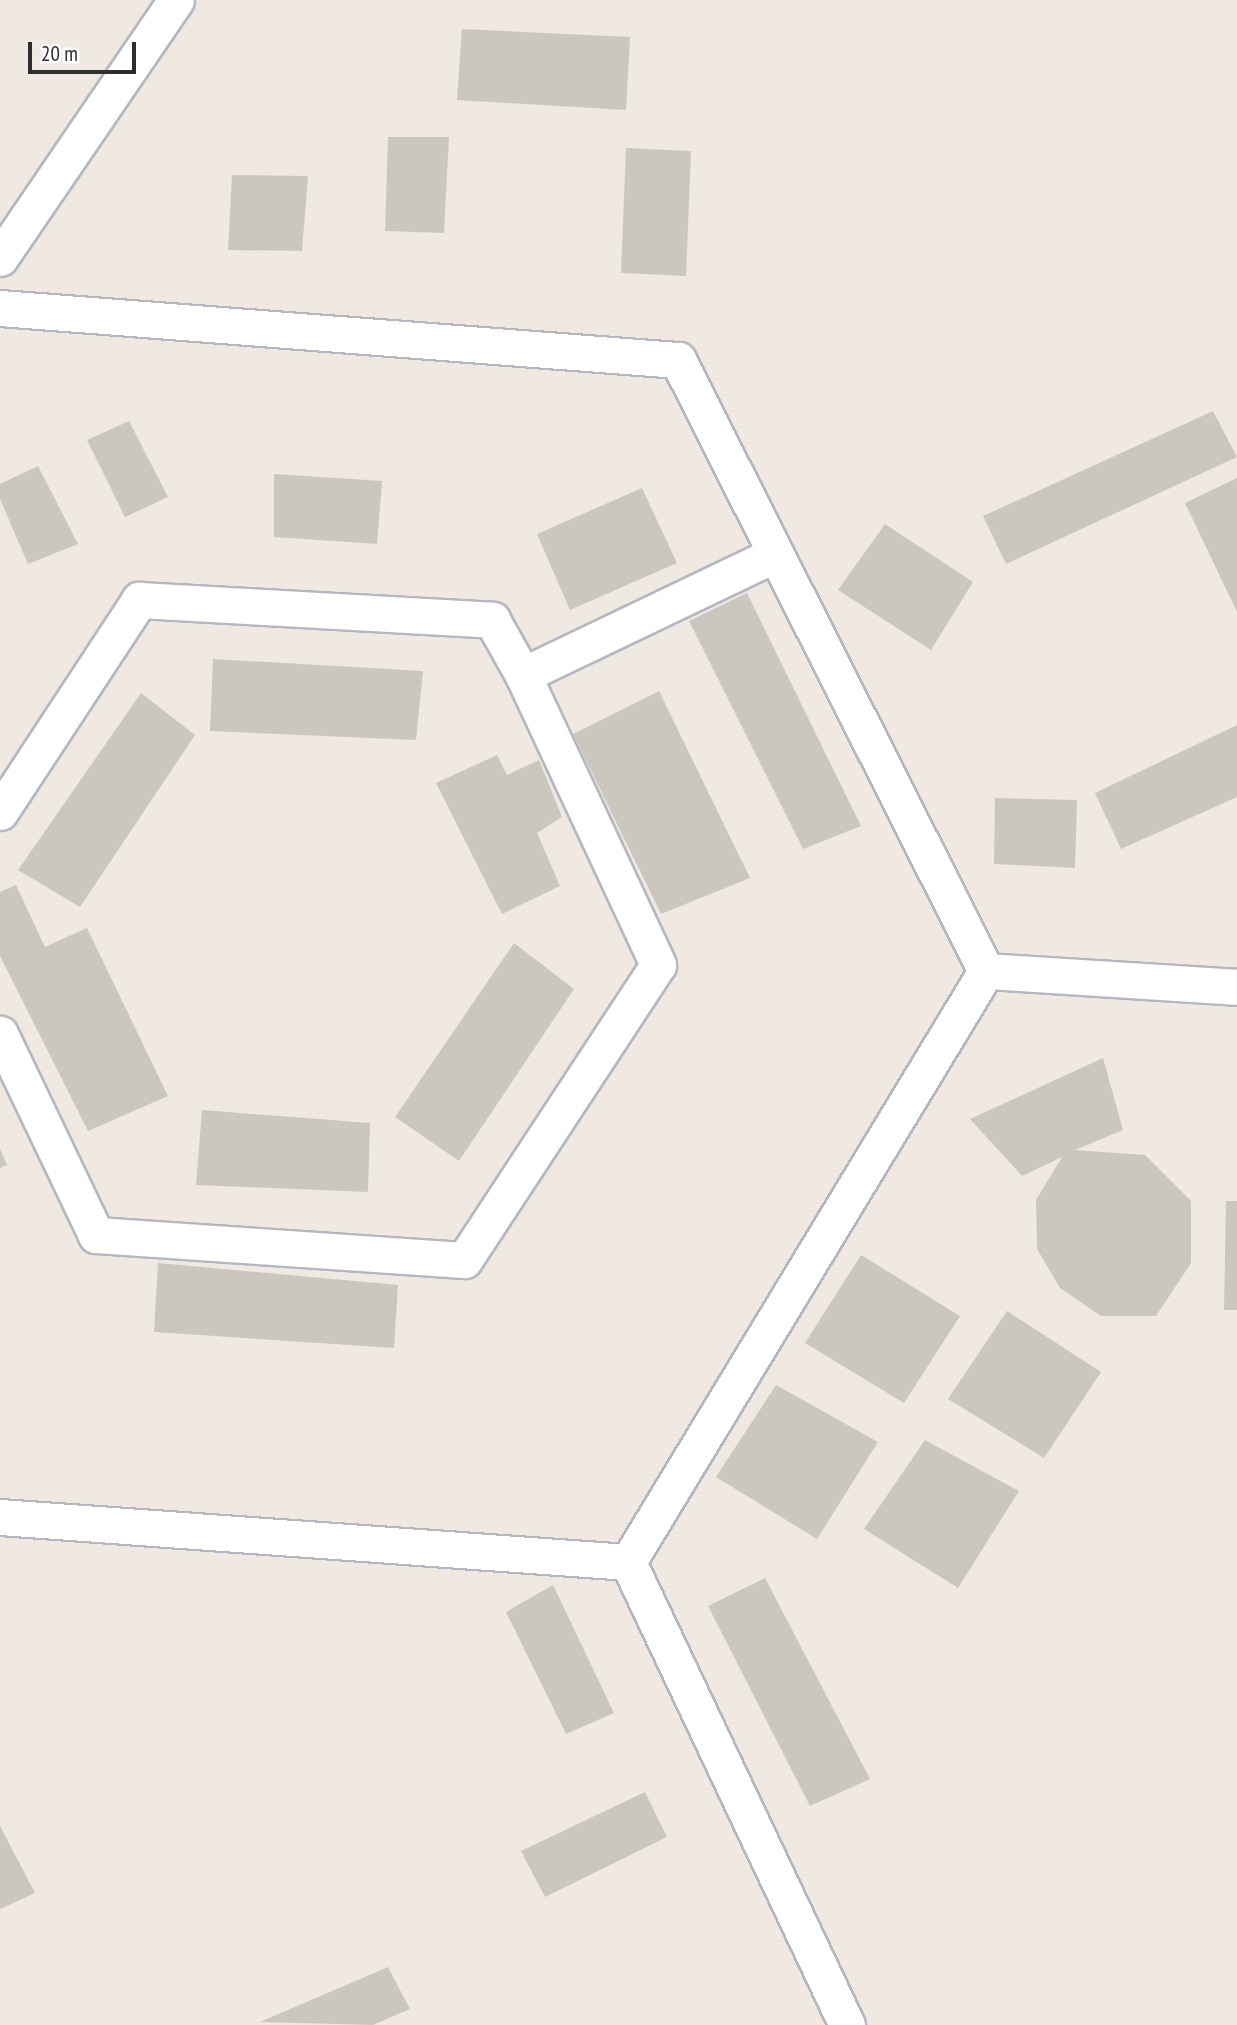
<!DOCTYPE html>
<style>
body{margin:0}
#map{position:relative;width:1237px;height:2025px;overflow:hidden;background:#efe9e1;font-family:"PT Sans Narrow",sans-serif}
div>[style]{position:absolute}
.building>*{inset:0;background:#cbc7bf}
.roads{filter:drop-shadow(2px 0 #b4b7c1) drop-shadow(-2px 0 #b4b7c1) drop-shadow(0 2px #b4b7c1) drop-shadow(0 -2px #b4b7c1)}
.minor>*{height:35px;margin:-17.5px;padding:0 17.5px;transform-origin:17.5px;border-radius:17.5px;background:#fff}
span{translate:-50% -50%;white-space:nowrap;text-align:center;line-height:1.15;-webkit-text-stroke:5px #fff;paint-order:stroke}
.scale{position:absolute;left:28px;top:42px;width:108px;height:32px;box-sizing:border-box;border:4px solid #2e2e2e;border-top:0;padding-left:9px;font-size:21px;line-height:24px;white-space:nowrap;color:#2e2e2e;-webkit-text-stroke:5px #fff;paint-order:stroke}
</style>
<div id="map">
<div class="building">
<i style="clip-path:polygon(462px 29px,630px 37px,626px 110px,457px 100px)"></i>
<i style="clip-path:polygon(388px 137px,449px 137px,444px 233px,385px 231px)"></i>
<i style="clip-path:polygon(626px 148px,691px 151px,686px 276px,621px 273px)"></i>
<i style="clip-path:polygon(232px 175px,308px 176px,302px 251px,228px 250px)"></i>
<i style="clip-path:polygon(1213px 411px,1237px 457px,1006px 564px,983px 516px)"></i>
<i style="clip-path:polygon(129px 421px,168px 497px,125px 517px,87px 440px)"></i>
<i style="clip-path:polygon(38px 466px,78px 544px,28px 564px,0 499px,0 484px)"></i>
<i style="clip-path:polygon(274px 474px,382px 481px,377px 544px,274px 537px)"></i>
<i style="clip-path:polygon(1237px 478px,1237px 612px,1185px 503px)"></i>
<i style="clip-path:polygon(642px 488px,677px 563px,570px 610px,537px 534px)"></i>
<i style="clip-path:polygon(885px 524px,973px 582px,931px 650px,838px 590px)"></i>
<i style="clip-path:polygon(747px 593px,861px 826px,803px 849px,689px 621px)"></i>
<i style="clip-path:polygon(213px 659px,423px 671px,416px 740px,210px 731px)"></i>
<i style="clip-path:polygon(659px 691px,750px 878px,661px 914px,573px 734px)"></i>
<i style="clip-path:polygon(141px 693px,195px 735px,80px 907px,18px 870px)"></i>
<i style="clip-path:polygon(1237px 725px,1237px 797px,1121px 849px,1095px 793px)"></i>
<i style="clip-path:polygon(497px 755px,507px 775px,539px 760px,562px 817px,537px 833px,560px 886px,502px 914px,436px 783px)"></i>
<i style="clip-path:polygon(995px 798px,1077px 800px,1075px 868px,994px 864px)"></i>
<i style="clip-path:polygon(16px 885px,45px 947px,87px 928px,168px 1096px,88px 1131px,0 956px,0 892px)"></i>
<i style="clip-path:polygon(514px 943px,574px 989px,459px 1161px,395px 1117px)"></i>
<i style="clip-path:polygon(1103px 1058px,1123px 1130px,1075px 1150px,1145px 1155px,1191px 1201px,1191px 1263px,1156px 1316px,1101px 1316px,1060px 1288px,1037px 1249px,1036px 1200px,1062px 1157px,1022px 1176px,970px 1119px)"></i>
<i style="clip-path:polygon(202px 1110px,370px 1123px,368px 1192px,196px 1185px)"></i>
<i style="clip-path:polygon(0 1149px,7px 1165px,0 1168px)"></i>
<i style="clip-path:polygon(1226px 1201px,1237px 1201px,1237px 1310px,1224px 1310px)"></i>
<i style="clip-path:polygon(861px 1255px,960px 1316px,904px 1403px,805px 1343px)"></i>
<i style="clip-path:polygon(158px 1263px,398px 1285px,394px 1348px,154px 1332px)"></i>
<i style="clip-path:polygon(1007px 1311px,1101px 1372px,1044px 1458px,948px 1399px)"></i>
<i style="clip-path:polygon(776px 1385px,878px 1442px,817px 1539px,716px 1477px)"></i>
<i style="clip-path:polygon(925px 1440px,1019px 1491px,958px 1588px,864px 1529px)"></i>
<i style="clip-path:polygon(765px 1578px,870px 1779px,810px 1806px,708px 1606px)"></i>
<i style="clip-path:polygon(553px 1585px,614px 1713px,566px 1734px,506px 1612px)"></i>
<i style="clip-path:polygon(645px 1792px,667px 1837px,545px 1897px,521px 1851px)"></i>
<i style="clip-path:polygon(0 1826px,35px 1893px,0 1909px)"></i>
<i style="clip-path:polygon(388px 1967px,410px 2009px,373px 2025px,260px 2022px)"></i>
</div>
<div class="roads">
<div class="minor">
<i style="left:0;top:258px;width:312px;rotate:-55.7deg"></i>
<i style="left:0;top:308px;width:680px;rotate:4.39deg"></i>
<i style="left:678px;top:360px;width:684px;rotate:63.25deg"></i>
<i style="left:986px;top:971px;width:252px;rotate:3.6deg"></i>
<i style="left:523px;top:675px;width:280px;rotate:-25.6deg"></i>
<i style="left:0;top:812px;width:254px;rotate:-56.7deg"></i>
<i style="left:139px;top:600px;width:354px;rotate:3.2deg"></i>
<i style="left:492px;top:620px;width:63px;rotate:60.6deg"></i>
<i style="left:523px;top:675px;width:320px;rotate:65deg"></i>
<i style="left:658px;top:965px;width:353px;rotate:123.3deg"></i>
<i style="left:464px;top:1260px;width:369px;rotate:-176.1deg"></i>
<i style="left:96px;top:1235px;width:223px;rotate:-115.5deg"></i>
<i style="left:0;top:1517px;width:630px;rotate:4.1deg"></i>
<i style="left:847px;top:2025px;width:512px;rotate:-115.31deg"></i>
<i style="left:628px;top:1562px;width:691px;rotate:-58.79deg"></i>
</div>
</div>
<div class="scale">20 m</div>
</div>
